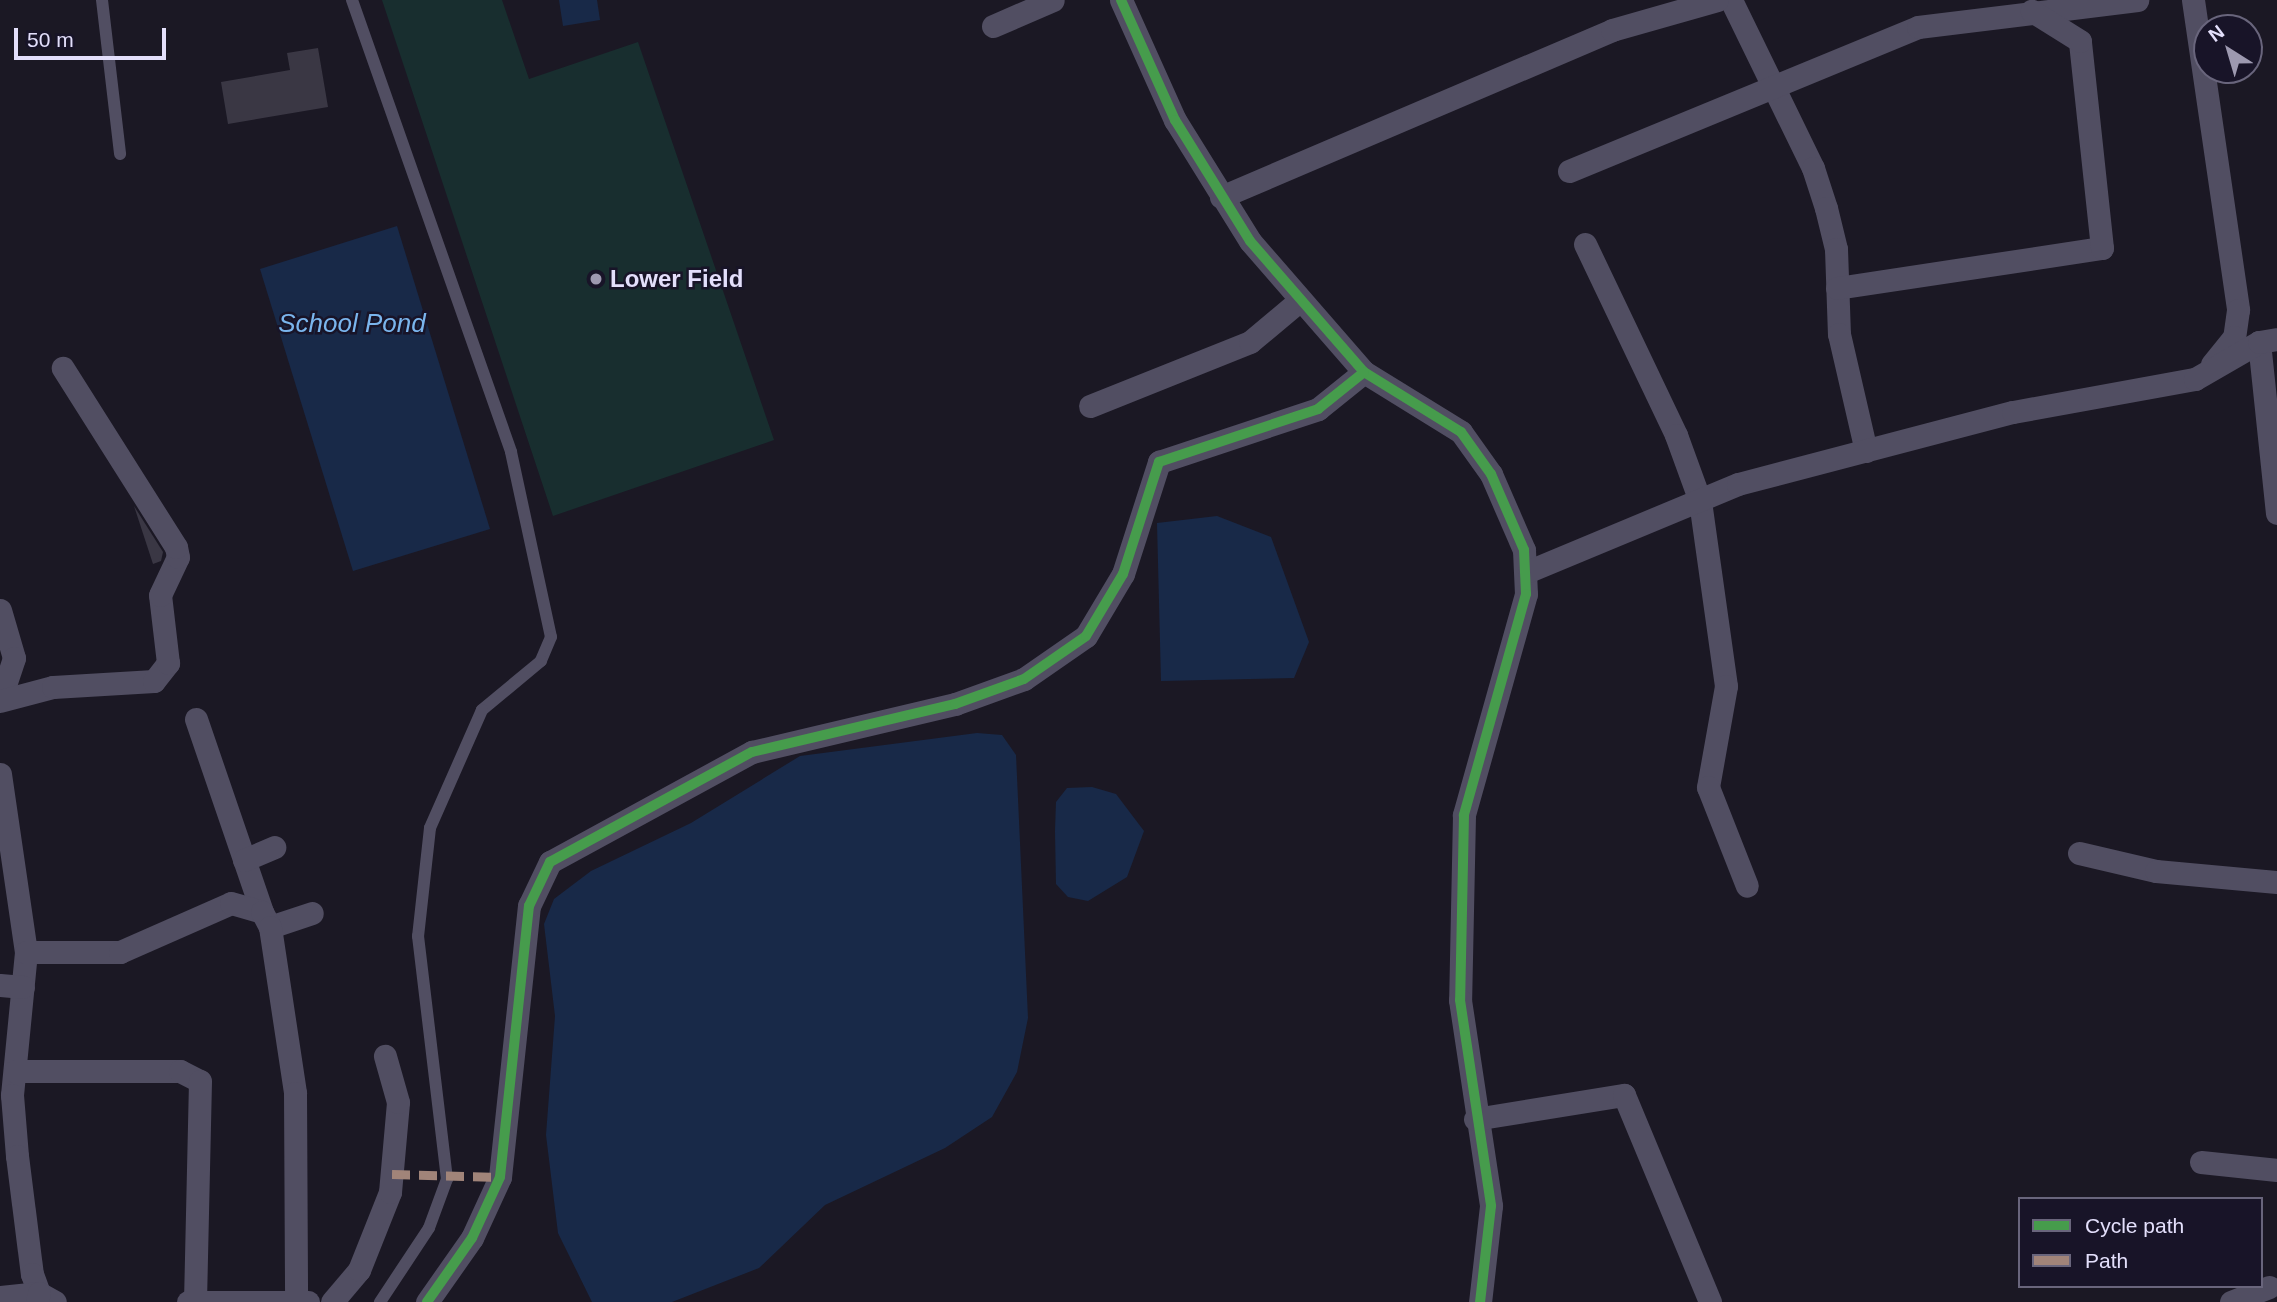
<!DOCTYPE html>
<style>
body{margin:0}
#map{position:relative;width:2277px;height:1302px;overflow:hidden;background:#1b1824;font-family:Arial,sans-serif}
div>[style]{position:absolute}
.green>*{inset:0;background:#182e2f}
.water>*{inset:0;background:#182948}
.building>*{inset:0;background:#3a3744}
.lane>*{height:12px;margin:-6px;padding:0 6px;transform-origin:6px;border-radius:6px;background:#514e62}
.street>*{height:23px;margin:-11.5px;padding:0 11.5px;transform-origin:11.5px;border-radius:11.5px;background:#514e62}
.quiet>*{height:9px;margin-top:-4.5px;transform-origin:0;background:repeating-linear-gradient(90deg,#a18479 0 18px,transparent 0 27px)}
.cycleway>*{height:10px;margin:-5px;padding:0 5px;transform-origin:5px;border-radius:5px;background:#469c4c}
.dots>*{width:19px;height:19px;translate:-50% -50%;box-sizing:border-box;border:4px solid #181428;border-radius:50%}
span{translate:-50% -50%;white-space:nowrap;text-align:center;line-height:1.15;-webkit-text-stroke:5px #181428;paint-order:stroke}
.poi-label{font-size:24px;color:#e3dffb;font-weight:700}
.left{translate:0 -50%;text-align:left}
.water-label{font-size:26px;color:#7ab5ed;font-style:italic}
.legend{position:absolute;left:2018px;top:1197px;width:245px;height:91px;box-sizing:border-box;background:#181428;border:2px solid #69657c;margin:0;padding:9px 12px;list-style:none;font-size:21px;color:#e3dffb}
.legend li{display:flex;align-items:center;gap:14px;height:35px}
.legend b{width:35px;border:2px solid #69657c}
.north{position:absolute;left:2193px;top:14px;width:70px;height:70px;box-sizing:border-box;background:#181428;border:2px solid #69657c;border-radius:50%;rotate:323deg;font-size:19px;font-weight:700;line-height:28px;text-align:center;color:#e3dffb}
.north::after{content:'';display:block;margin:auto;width:24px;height:32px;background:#9d99b0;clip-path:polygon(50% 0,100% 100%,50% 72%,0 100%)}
.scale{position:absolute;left:14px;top:28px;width:152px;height:32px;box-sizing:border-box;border:4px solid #e3dffb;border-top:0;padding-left:9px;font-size:21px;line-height:24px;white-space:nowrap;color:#e3dffb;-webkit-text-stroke:5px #181428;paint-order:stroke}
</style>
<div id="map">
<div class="green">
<i style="clip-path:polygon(382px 0,502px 0,529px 79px,638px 42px,774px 440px,553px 516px)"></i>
</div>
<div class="water">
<i style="clip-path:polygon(559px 0,597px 0,600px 20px,563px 26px)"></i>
<i style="clip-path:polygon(397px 226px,490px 529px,353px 571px,260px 269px)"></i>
<i style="clip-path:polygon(1217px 516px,1271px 537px,1309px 642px,1294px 678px,1161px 681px,1157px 523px)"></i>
<i style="clip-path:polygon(977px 733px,1002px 735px,1016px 755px,1028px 1018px,1017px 1072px,992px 1117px,945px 1148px,825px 1205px,759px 1268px,672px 1302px,592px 1302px,558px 1233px,546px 1135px,555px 1016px,544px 924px,554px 899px,591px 871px,691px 823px,800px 756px)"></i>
<i style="clip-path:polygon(1092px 787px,1116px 794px,1144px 831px,1127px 877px,1088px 901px,1068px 897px,1056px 884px,1055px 831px,1056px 802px,1067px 788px)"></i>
</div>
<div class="building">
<i style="clip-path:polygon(318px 48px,328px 107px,228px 124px,221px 82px,290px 70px,287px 53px)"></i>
<i style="clip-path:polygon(134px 506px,163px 552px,161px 561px,153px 564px)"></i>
</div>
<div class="lane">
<i style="left:102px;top:0;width:155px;rotate:83.3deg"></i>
<i style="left:352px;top:0;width:479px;rotate:70.6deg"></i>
<i style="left:511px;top:452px;width:189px;rotate:77.8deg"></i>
<i style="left:551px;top:637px;width:26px;rotate:113deg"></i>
<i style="left:541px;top:661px;width:77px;rotate:140.3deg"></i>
<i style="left:482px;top:710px;width:129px;rotate:113.8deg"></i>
<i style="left:430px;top:828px;width:109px;rotate:96.3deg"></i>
<i style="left:418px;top:936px;width:245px;rotate:83.2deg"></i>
<i style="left:447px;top:1179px;width:52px;rotate:110.2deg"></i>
<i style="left:429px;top:1228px;width:89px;rotate:123.5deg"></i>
</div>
<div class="street">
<i style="left:1121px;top:0;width:132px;rotate:65.8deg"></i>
<i style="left:1175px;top:120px;width:142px;rotate:58.2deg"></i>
<i style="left:1250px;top:241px;width:174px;rotate:49deg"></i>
<i style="left:1364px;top:372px;width:114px;rotate:31.7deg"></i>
<i style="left:1461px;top:432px;width:52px;rotate:54.5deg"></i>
<i style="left:1491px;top:474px;width:83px;rotate:66.5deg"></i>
<i style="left:1524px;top:550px;width:44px;rotate:87.4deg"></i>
<i style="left:1526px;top:594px;width:230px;rotate:105.7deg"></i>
<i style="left:1464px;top:815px;width:185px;rotate:91.2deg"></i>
<i style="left:1460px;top:1000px;width:208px;rotate:81.4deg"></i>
<i style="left:1491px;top:1206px;width:97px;rotate:96.5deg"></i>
<i style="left:1731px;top:0;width:187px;rotate:64deg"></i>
<i style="left:1813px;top:168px;width:42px;rotate:72deg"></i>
<i style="left:1826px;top:208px;width:42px;rotate:76.3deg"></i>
<i style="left:1836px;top:249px;width:85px;rotate:88deg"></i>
<i style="left:1839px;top:334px;width:120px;rotate:77deg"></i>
<i style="left:2193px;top:0;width:313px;rotate:81.7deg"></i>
<i style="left:2238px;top:310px;width:27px;rotate:98deg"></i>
<i style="left:2234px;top:337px;width:35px;rotate:129deg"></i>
<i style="left:993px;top:26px;width:65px;rotate:-23.4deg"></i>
<i style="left:1569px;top:171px;width:378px;rotate:-22.4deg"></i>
<i style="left:1918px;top:27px;width:221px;rotate:-7deg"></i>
<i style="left:1221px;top:197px;width:425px;rotate:-23.1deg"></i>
<i style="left:1612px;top:30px;width:109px;rotate:-15.9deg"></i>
<i style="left:1585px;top:244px;width:212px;rotate:64.5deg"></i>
<i style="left:1676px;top:435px;width:70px;rotate:70deg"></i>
<i style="left:1700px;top:501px;width:187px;rotate:82deg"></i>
<i style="left:1726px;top:686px;width:103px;rotate:100.1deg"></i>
<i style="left:1708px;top:787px;width:106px;rotate:68.5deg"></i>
<i style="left:1837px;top:288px;width:268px;rotate:-8.6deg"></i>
<i style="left:2102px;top:248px;width:208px;rotate:-96.1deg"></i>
<i style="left:2080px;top:41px;width:57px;rotate:-148deg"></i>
<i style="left:2259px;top:342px;width:172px;rotate:84deg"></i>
<i style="left:1090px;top:406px;width:172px;rotate:-21.8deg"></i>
<i style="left:1250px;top:342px;width:64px;rotate:-39.9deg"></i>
<i style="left:1529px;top:571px;width:226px;rotate:-22.6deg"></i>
<i style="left:1738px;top:484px;width:284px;rotate:-14.7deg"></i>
<i style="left:2013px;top:412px;width:185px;rotate:-10.3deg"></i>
<i style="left:2195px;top:379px;width:74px;rotate:-30deg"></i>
<i style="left:2259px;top:342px;width:18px;rotate:-9deg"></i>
<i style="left:0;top:610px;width:50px;rotate:73.7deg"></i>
<i style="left:14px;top:658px;width:44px;rotate:108.4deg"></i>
<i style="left:0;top:701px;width:55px;rotate:-14.8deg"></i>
<i style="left:53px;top:687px;width:101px;rotate:-3.4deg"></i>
<i style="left:154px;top:681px;width:23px;rotate:-52deg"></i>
<i style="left:168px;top:663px;width:68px;rotate:-96.7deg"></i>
<i style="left:160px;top:595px;width:42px;rotate:-64.7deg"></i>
<i style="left:178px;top:557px;width:10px;rotate:-101deg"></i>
<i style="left:176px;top:547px;width:212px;rotate:-122.3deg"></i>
<i style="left:196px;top:719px;width:204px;rotate:71.1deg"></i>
<i style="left:0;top:774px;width:180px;rotate:81.7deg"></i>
<i style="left:26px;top:952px;width:144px;rotate:95.6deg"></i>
<i style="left:12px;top:1095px;width:61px;rotate:85.3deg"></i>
<i style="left:17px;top:1156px;width:119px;rotate:82.8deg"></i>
<i style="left:32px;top:1274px;width:20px;rotate:70deg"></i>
<i style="left:39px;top:1293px;width:18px;rotate:29deg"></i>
<i style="left:2079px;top:853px;width:79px;rotate:13.2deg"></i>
<i style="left:2156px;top:871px;width:121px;rotate:5.2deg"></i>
<i style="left:244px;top:860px;width:33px;rotate:-23deg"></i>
<i style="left:270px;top:927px;width:44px;rotate:-18.4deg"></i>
<i style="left:26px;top:952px;width:94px"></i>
<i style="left:120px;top:952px;width:121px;rotate:-23.8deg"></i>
<i style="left:231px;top:903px;width:32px;rotate:16deg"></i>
<i style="left:262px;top:912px;width:17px;rotate:62deg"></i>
<i style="left:270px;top:927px;width:168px;rotate:81.4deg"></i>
<i style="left:295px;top:1093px;width:206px;rotate:89.7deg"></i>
<i style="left:0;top:985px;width:23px;rotate:5deg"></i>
<i style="left:15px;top:1071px;width:165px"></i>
<i style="left:180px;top:1071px;width:22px;rotate:27deg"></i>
<i style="left:200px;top:1081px;width:221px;rotate:91.3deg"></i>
<i style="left:1475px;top:1119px;width:151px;rotate:-9.2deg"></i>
<i style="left:1624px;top:1095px;width:224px;rotate:67.4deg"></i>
<i style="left:2201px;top:1162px;width:76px;rotate:6deg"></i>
<i style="left:0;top:1297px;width:39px;rotate:-6deg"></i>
<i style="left:39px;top:1293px;width:9px;rotate:103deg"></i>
<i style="left:188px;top:1302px;width:120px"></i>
<i style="left:332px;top:1302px;width:42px;rotate:-49.8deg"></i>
<i style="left:359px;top:1270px;width:84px;rotate:-68.3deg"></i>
<i style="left:390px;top:1192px;width:90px;rotate:-84.9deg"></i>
<i style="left:398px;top:1102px;width:48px;rotate:-105.8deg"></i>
<i style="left:427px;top:1302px;width:78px;rotate:-54.9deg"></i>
<i style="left:472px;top:1238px;width:67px;rotate:-65.3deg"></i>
<i style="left:500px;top:1177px;width:273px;rotate:-83.9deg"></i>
<i style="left:529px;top:906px;width:49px;rotate:-64.5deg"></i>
<i style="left:550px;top:862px;width:230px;rotate:-28.6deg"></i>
<i style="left:752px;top:752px;width:209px;rotate:-13.3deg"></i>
<i style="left:955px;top:704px;width:73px;rotate:-19.9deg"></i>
<i style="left:1024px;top:679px;width:75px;rotate:-34.7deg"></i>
<i style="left:1086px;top:636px;width:72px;rotate:-59.2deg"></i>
<i style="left:1123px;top:574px;width:118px;rotate:-72.2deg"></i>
<i style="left:1159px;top:462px;width:168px;rotate:-18.4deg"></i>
<i style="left:1318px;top:409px;width:59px;rotate:-38.8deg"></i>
<i style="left:2231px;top:1302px;width:41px;rotate:-21.5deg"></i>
</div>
<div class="quiet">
<i style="left:392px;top:1174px;width:108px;rotate:1.6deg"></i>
</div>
<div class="cycleway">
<i style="left:1121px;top:0;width:132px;rotate:65.8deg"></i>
<i style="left:1175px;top:120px;width:142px;rotate:58.2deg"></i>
<i style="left:1250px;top:241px;width:174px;rotate:49deg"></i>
<i style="left:1364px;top:372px;width:114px;rotate:31.7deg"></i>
<i style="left:1461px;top:432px;width:52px;rotate:54.5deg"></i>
<i style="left:1491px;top:474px;width:83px;rotate:66.5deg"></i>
<i style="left:1524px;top:550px;width:44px;rotate:87.4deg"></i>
<i style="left:1526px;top:594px;width:230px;rotate:105.7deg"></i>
<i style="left:1464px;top:815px;width:185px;rotate:91.2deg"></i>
<i style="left:1460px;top:1000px;width:208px;rotate:81.4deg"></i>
<i style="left:1491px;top:1206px;width:97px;rotate:96.5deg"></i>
<i style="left:427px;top:1302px;width:78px;rotate:-54.9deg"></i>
<i style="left:472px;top:1238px;width:67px;rotate:-65.3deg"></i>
<i style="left:500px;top:1177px;width:273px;rotate:-83.9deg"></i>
<i style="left:529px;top:906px;width:49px;rotate:-64.5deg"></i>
<i style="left:550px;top:862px;width:230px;rotate:-28.6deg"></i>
<i style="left:752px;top:752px;width:209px;rotate:-13.3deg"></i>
<i style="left:955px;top:704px;width:73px;rotate:-19.9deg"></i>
<i style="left:1024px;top:679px;width:75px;rotate:-34.7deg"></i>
<i style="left:1086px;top:636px;width:72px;rotate:-59.2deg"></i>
<i style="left:1123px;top:574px;width:118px;rotate:-72.2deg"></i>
<i style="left:1159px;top:462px;width:168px;rotate:-18.4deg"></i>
<i style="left:1318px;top:409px;width:59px;rotate:-38.8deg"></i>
</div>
<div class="dots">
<i style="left:596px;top:279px;background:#9d99b0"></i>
</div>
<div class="poi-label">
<span class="left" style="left:610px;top:279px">Lower Field</span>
</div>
<div class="water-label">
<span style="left:352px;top:324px">School Pond</span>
</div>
<ul class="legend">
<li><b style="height:9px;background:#469c4c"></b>Cycle path</li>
<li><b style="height:9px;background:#a18479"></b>Path</li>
</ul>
<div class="north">N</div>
<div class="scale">50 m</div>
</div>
